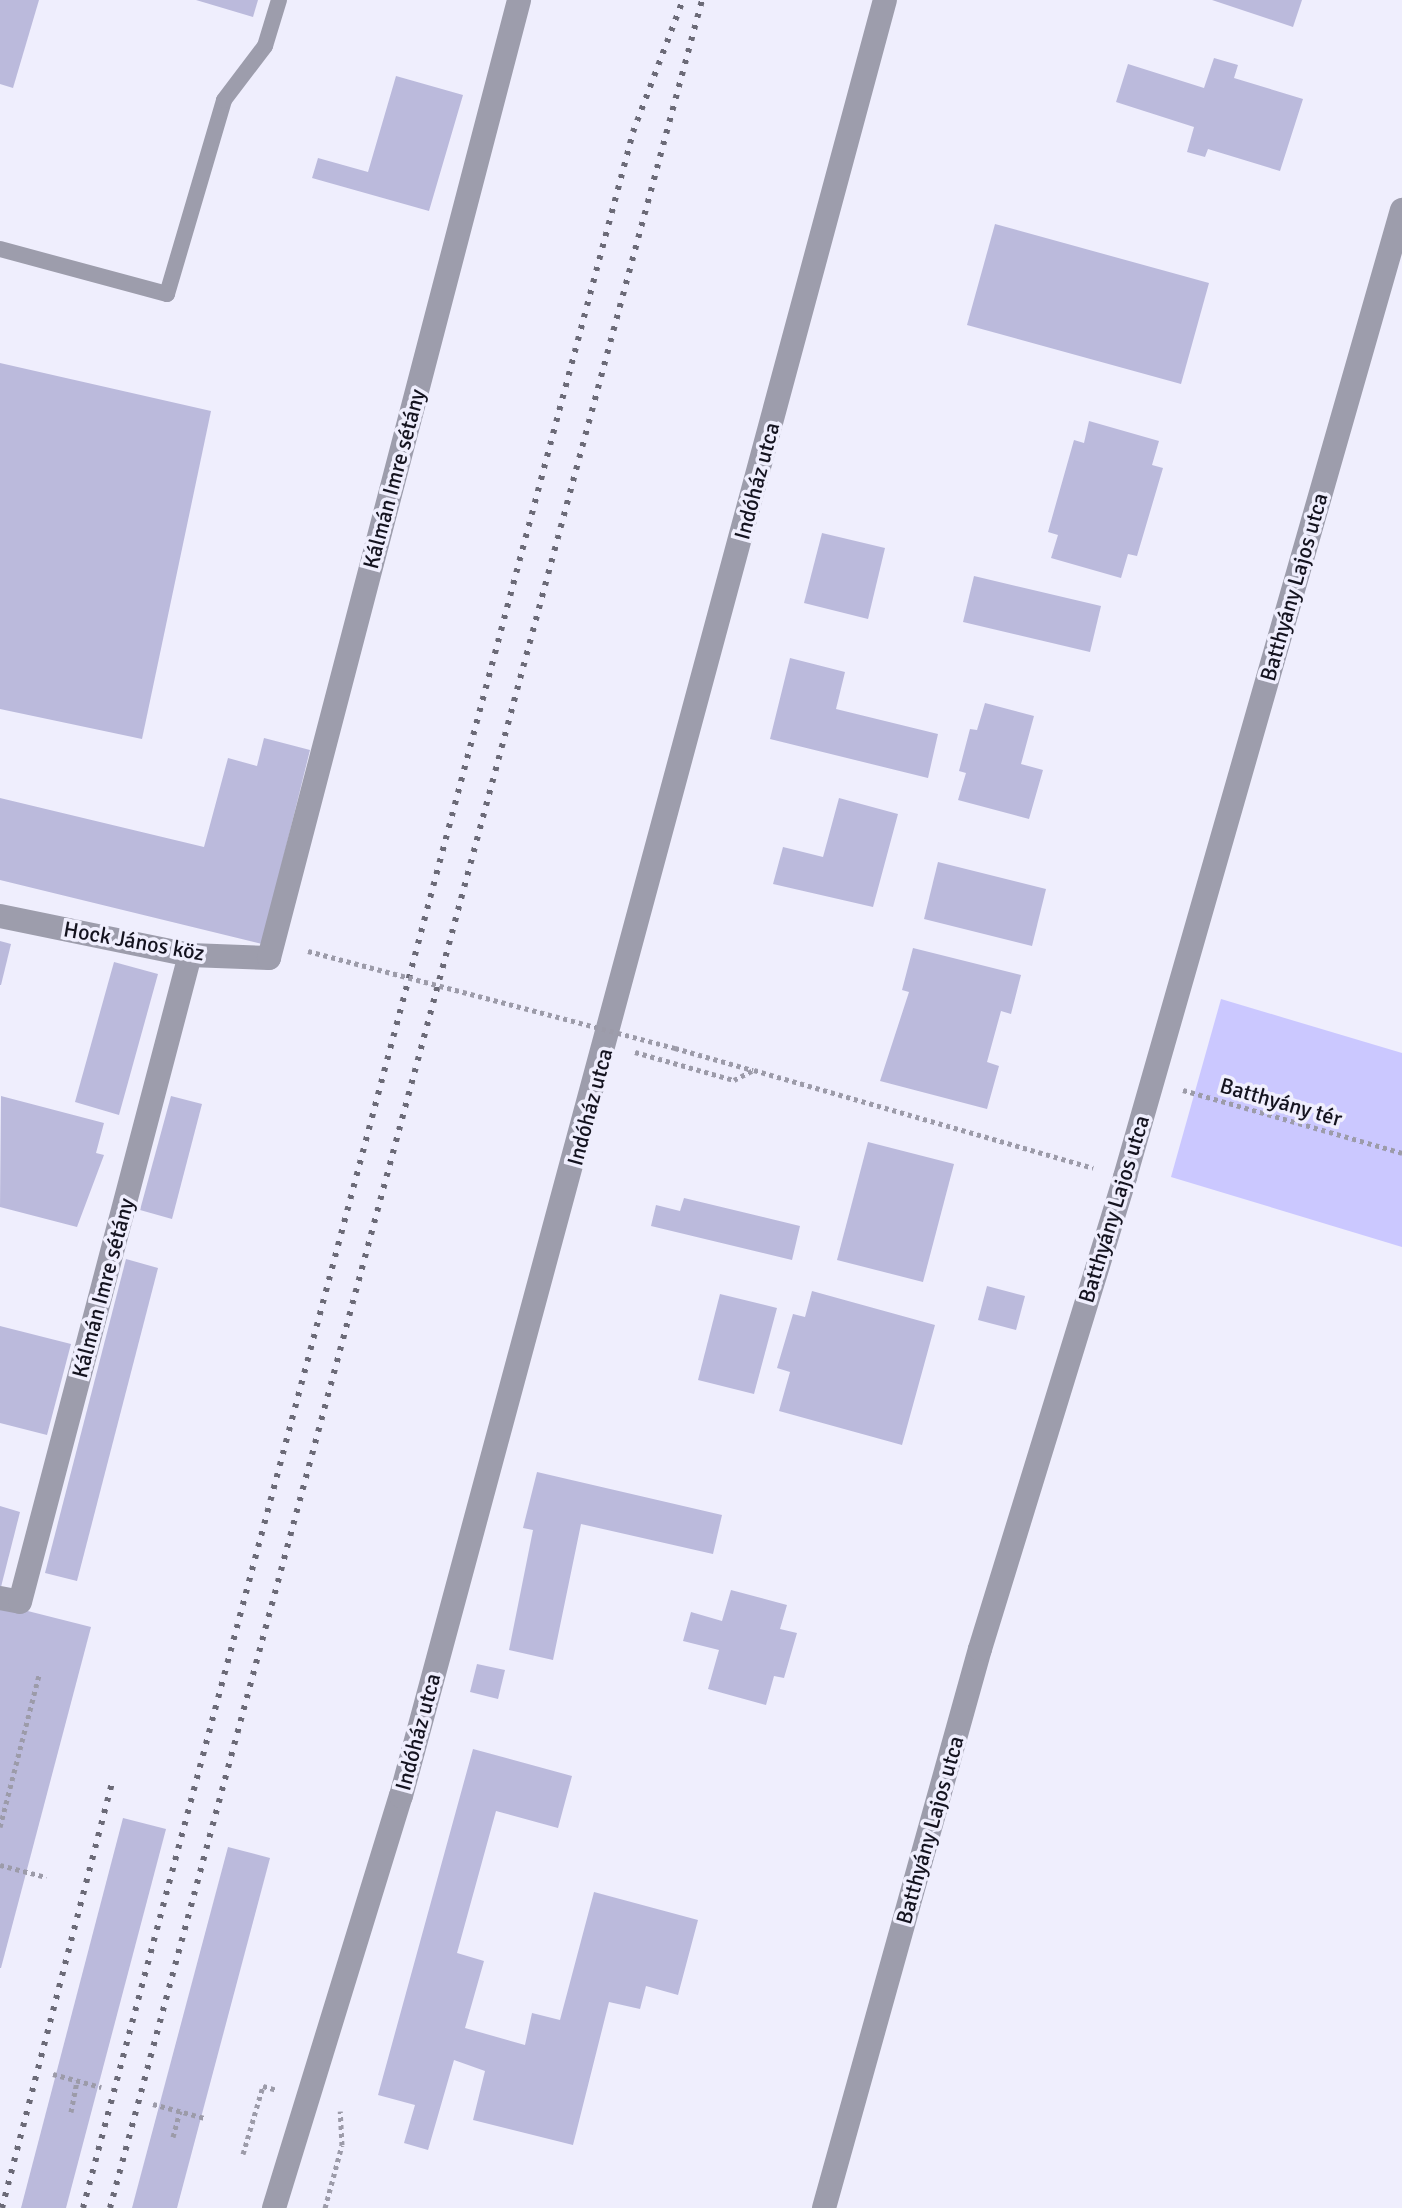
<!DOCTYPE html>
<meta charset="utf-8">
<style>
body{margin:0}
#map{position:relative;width:1402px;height:2208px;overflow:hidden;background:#efeefd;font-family:Signika,sans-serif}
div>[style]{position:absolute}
.green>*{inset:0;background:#cbc8ff}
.building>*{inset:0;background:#bbbadc}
.path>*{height:5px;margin-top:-2.5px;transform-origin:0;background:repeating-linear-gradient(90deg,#9c9ba9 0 4px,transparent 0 8px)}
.lane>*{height:16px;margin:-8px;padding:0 8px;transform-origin:8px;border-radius:8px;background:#9d9dac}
.street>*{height:24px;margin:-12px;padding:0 12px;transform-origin:12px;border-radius:12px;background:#9d9dac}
.rail>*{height:6px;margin-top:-3px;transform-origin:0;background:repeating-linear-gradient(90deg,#6b6a77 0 4px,transparent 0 12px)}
.path-bridge>*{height:5px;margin-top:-2.5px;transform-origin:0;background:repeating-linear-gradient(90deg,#9c9ba9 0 4px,transparent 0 8px)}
span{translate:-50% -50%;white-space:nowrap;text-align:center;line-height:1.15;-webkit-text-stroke:7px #efeefd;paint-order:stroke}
.street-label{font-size:22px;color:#14131f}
</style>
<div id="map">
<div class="green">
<i style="clip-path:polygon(1221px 999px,1402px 1053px,1402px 1247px,1171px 1177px)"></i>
</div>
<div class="building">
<i style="clip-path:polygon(0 0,39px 0,13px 88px,0 84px)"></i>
<i style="clip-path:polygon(196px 0,258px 0,253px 17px)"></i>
<i style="clip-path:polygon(1212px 0,1302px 0,1293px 27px)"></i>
<i style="clip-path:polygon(1214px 58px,1238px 65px,1234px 78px,1303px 99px,1280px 171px,1208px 149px,1205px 157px,1187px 152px,1194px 127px,1116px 102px,1128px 64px,1204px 88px)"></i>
<i style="clip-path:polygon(396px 76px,463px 95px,429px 211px,312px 178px,318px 158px,368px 172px)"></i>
<i style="clip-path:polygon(995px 224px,1209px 283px,1181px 384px,967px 325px)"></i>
<i style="clip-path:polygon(0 363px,211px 411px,142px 739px,0 709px)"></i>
<i style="clip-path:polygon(1089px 421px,1159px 441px,1152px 465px,1163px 468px,1137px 556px,1128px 554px,1121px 578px,1051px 558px,1058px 535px,1048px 532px,1074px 440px,1084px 443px)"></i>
<i style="clip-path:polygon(822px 533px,885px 548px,868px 619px,804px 603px)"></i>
<i style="clip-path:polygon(974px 576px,1101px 606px,1090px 652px,963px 622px)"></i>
<i style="clip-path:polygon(790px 658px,845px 672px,836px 709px,938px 734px,928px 778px,770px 739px)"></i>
<i style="clip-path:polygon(985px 703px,1034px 716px,1021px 764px,1043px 770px,1029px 819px,958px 800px,966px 773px,959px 771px,970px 729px,977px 730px)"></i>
<i style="clip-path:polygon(264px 738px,310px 750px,262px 944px,0 880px,0 798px,204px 847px,228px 758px,257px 766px)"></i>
<i style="clip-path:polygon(839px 798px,898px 814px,873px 907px,773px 884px,783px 847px,823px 857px)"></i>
<i style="clip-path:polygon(938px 862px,1046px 889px,1032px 946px,924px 919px)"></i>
<i style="clip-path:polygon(0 941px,11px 944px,1px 985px,0 985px)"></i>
<i style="clip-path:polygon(913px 948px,1021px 975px,1011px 1014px,1001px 1011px,987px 1062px,999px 1066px,987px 1109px,880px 1081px,909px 992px,902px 990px)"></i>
<i style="clip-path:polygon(114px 962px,158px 974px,119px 1115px,75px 1102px)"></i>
<i style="clip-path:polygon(1px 1096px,104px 1123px,96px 1153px,104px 1155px,77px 1227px,0 1207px)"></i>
<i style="clip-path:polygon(171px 1096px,202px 1104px,172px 1219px,140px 1210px)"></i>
<i style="clip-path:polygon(868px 1142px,954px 1164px,923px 1282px,837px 1260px)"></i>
<i style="clip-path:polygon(684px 1198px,800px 1226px,792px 1260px,651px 1226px,656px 1205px,680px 1211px)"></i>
<i style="clip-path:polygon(126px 1259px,158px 1268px,77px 1581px,45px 1573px)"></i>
<i style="clip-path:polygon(987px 1286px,1025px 1296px,1016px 1330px,978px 1320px)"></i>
<i style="clip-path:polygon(812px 1291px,935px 1325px,902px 1445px,779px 1411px,790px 1372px,777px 1368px,793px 1314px,805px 1317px)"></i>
<i style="clip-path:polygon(720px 1294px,777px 1308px,754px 1394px,698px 1380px)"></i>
<i style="clip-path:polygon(0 1326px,71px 1344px,47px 1435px,0 1423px)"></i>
<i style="clip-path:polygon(537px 1472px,722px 1515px,713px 1554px,581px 1524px,553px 1660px,509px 1650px,533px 1530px,523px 1528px)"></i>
<i style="clip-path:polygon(0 1506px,20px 1512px,1px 1587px,0 1586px)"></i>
<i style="clip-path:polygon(731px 1590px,787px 1605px,780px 1629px,797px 1633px,784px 1678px,774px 1676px,766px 1705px,708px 1689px,719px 1650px,683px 1641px,691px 1612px,722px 1621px)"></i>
<i style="clip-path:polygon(0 1604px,91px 1627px,1px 1968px,0 1968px)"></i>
<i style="clip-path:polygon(477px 1664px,505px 1670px,498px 1699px,470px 1692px)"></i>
<i style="clip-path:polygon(473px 1749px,572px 1776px,558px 1828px,496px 1811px,457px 1953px,484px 1961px,465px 2028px,525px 2045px,532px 2013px,560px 2020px,594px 1892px,698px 1920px,678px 1995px,646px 1986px,640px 2009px,609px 2002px,573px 2145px,473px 2120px,485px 2071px,454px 2060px,428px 2150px,404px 2143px,415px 2105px,378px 2095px)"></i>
<i style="clip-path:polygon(123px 1818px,166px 1829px,66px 2208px,21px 2208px)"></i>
<i style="clip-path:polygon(228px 1847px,270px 1858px,177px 2208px,132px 2208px)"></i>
</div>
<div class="path">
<i style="left:675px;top:1048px;width:81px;rotate:15.8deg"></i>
<i style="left:635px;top:1052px;width:103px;rotate:15.8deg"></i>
<i style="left:734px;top:1080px;width:22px;rotate:-27deg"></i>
<i style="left:754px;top:1070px;width:353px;rotate:16.1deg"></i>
<i style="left:1183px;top:1090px;width:228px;rotate:16deg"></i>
<i style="left:0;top:1827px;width:157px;rotate:-75.6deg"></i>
<i style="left:0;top:1865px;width:48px;rotate:14.6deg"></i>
<i style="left:53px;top:2074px;width:50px;rotate:15.2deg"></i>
<i style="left:153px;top:2104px;width:54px;rotate:15.1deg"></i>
<i style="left:71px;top:2112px;width:32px;rotate:-79deg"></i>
<i style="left:173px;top:2137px;width:27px;rotate:-75deg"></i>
<i style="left:243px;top:2154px;width:71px;rotate:-73.6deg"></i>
<i style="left:263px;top:2086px;width:15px;rotate:16deg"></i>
<i style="left:325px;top:2208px;width:65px;rotate:-74.9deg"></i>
<i style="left:342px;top:2145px;width:34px;rotate:-93deg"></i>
</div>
<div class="lane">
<i style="left:0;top:249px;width:173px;rotate:15.1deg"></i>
<i style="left:167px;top:294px;width:202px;rotate:-73.6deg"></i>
<i style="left:224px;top:100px;width:68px;rotate:-52.8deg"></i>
<i style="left:265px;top:46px;width:48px;rotate:-73.1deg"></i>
</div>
<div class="street">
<i style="left:0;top:916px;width:194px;rotate:11.6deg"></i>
<i style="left:190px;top:955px;width:79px;rotate:2.2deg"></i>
<i style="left:269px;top:958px;width:990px;rotate:-75.37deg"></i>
<i style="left:0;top:1598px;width:20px;rotate:11deg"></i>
<i style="left:20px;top:1602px;width:669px;rotate:-75.28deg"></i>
<i style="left:274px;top:2208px;width:431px;rotate:-72.9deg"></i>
<i style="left:401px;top:1796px;width:1860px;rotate:-74.92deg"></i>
<i style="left:824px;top:2208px;width:580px;rotate:-74.41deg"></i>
<i style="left:980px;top:1649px;width:494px;rotate:-72.9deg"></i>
<i style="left:1125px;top:1177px;width:1006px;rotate:-74.02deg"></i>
</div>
<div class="rail">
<i style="left:2px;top:2208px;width:438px;rotate:-75.5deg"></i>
<i style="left:83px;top:2208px;width:2148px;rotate:-75.16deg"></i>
<i style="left:633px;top:132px;width:141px;rotate:-69.3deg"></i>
<i style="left:110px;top:2208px;width:2286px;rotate:-74.99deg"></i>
</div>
<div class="path-bridge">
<i style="left:308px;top:951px;width:380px;rotate:14.8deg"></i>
</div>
<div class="street-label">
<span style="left:394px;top:479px;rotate:-75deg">Kálmán Imre sétány</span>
<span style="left:757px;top:481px;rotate:-75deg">Indóház utca</span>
<span style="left:1294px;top:587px;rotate:-74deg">Batthyány Lajos utca</span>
<span style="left:134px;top:941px;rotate:10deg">Hock János köz</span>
<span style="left:1281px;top:1102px;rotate:16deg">Batthyány tér</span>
<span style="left:590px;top:1107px;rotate:-75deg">Indóház utca</span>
<span style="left:1114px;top:1209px;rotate:-73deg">Batthyány Lajos utca</span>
<span style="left:103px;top:1288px;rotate:-75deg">Kálmán Imre sétány</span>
<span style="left:418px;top:1732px;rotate:-75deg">Indóház utca</span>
<span style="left:930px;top:1830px;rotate:-74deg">Batthyány Lajos utca</span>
</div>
</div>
